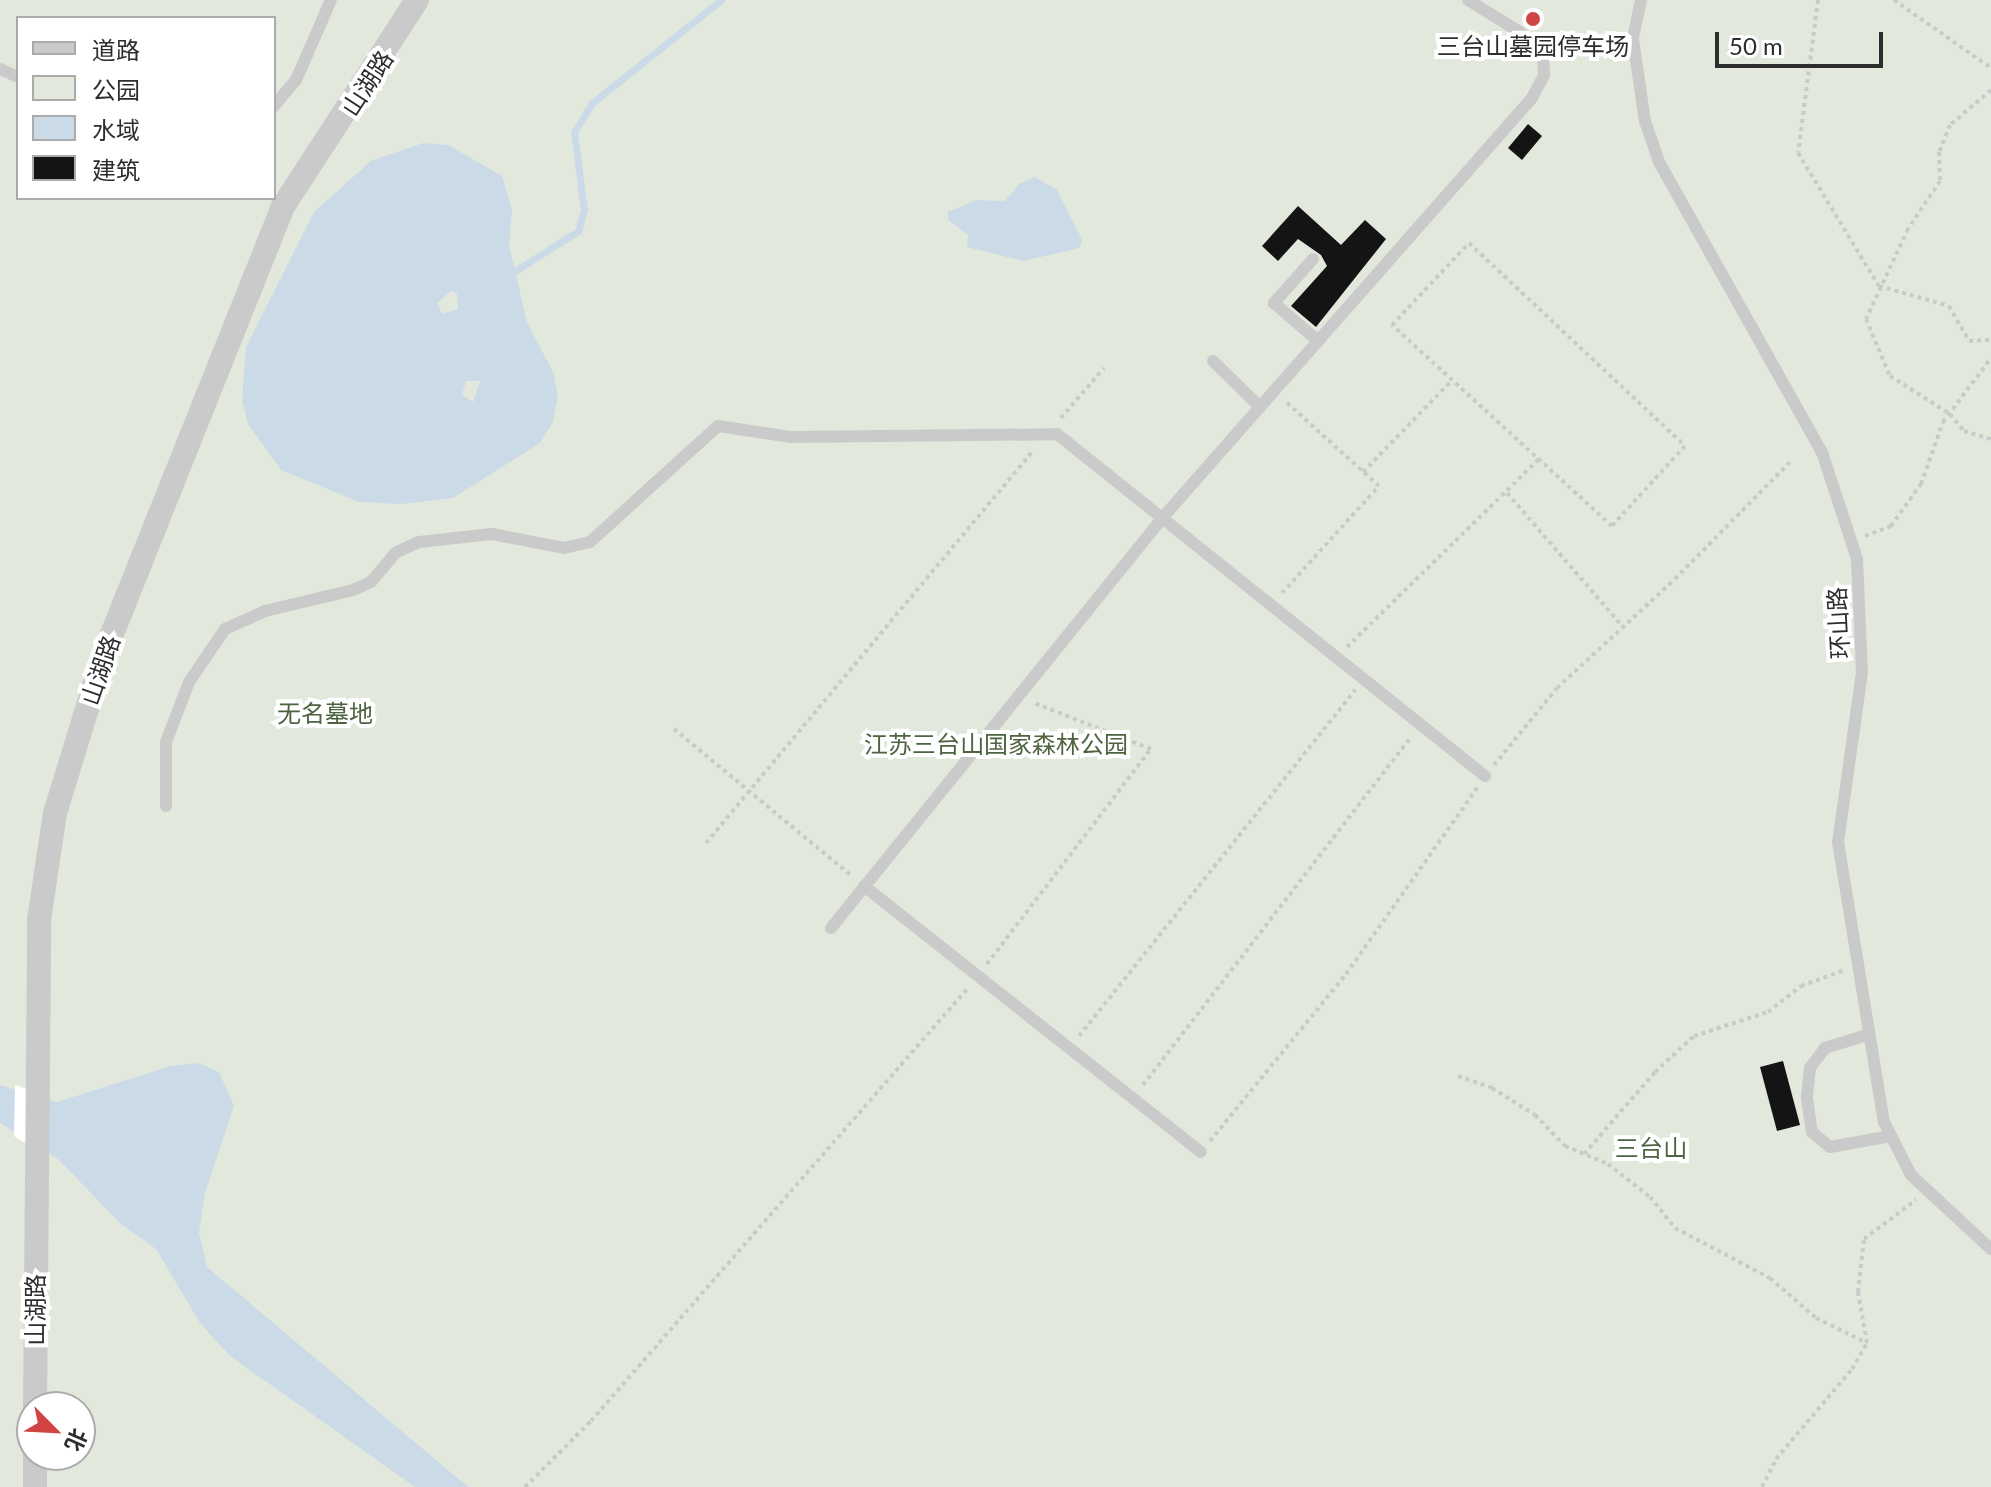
<!DOCTYPE html>
<meta charset="utf-8">
<style>
body{margin:0}
#map{position:relative;width:1991px;height:1487px;overflow:hidden;background:#fff;font-family:Lato,"Noto Sans SC",sans-serif}
div>[style]{position:absolute}
.green>*{inset:0;background:#e2e9dc}
.water>*{inset:0;background:#cbdae7}
.pier>*{inset:0;background:#fff}
.stream>*{height:7px;margin:-3.5px;padding:0 3.5px;transform-origin:3.5px;border-radius:3.5px;background:#cbdae7}
.building>*{inset:0;background:#141414}
.path>*{height:4px;margin-top:-2px;transform-origin:0;background:repeating-linear-gradient(90deg,#cacaca 0 4px,transparent 0 8px)}
.lane>*{height:12px;margin:-6px;padding:0 6px;transform-origin:6px;border-radius:6px;background:#cacaca}
.street>*{height:24px;margin:-12px;padding:0 12px;transform-origin:12px;border-radius:12px;background:#cacaca}
.dots>*{width:22px;height:22px;translate:-50% -50%;box-sizing:border-box;border:4px solid #fff;border-radius:50%}
span{translate:-50% -50%;white-space:nowrap;text-align:center;line-height:1.15;-webkit-text-stroke:8px #fff;paint-order:stroke}
.poi-label{font-size:24px;color:#2d2d2d}
.street-label{font-size:24px;color:#2d2d2d}
.park-label{font-size:24px;color:#4e6340}
.legend{position:absolute;left:16px;top:16px;width:260px;height:184px;box-sizing:border-box;background:#fff;border:2px solid #ababab;margin:0;padding:10px 14px;list-style:none;font-size:24px;color:#2d2d2d}
.legend li{display:flex;align-items:center;gap:16px;height:40px}
.legend b{width:40px;border:2px solid #ababab}
.north{position:absolute;left:16px;top:1391px;width:80px;height:80px;box-sizing:border-box;background:#fff;border:2px solid #ababab;border-radius:50%;rotate:114deg;font-size:22px;font-weight:700;line-height:32px;text-align:center;color:#2d2d2d}
.north::after{content:'';display:block;margin:auto;width:28px;height:36px;background:#d04443;clip-path:polygon(50% 0,100% 100%,50% 72%,0 100%)}
.scale{position:absolute;left:1715px;top:32px;width:168px;height:36px;box-sizing:border-box;border:4px solid #2d2d2d;border-top:0;padding-left:10px;font-size:24px;line-height:28px;white-space:nowrap;color:#2d2d2d;-webkit-text-stroke:6px #fff;paint-order:stroke}
</style>
<div id="map">
<div class="green">
<i style="clip-path:polygon(evenodd,0 0,1991px 0,1991px 1487px,0 1487px,0 0,18px 18px,274px 18px,274px 198px,18px 198px,18px 18px,0 0,32px 1407px,80px 1407px,80px 1455px,32px 1455px,32px 1407px)"></i>
</div>
<div class="water">
<i style="clip-path:polygon(evenodd,423px 143px,448px 145px,502px 176px,512px 210px,509px 245px,527px 322px,554px 374px,558px 396px,553px 422px,540px 443px,453px 498px,401px 504px,359px 502px,281px 470px,248px 424px,242px 400px,246px 347px,314px 212px,371px 161px,423px 143px,451px 291px,457px 294px,458px 309px,442px 314px,437px 303px,451px 291px,423px 143px,466px 381px,480px 381px,473px 402px,462px 395px,466px 381px)"></i>
<i style="clip-path:polygon(1035px 177px,1057px 190px,1082px 239px,1080px 248px,1023px 261px,967px 247px,968px 235px,948px 220px,948px 212px,976px 200px,1005px 201px,1019px 184px)"></i>
<i style="clip-path:polygon(199px 1063px,219px 1072px,234px 1106px,205px 1193px,199px 1233px,207px 1267px,468px 1487px,415px 1487px,230px 1356px,200px 1323px,156px 1249px,121px 1224px,59px 1160px,0 1123px,0 1085px,57px 1102px,171px 1066px)"></i>
</div>
<div class="pier">
<i style="clip-path:polygon(15px 1085px,47px 1095px,46px 1156px,14px 1136px)"></i>
</div>
<div class="stream">
<i style="left:515px;top:271px;width:75px;rotate:-32.4deg"></i>
<i style="left:578px;top:231px;width:22px;rotate:-74deg"></i>
<i style="left:584px;top:210px;width:79px;rotate:-97.3deg"></i>
<i style="left:574px;top:132px;width:34px;rotate:-58deg"></i>
<i style="left:592px;top:103px;width:165px;rotate:-38.6deg"></i>
</div>
<div class="building">
<i style="clip-path:polygon(1528px 124px,1542px 136px,1522px 160px,1508px 148px)"></i>
<i style="clip-path:polygon(1298px 206px,1341px 245px,1365px 220px,1386px 239px,1316px 327px,1291px 306px,1327px 266px,1321px 255px,1298px 239px,1278px 261px,1262px 246px)"></i>
<i style="clip-path:polygon(1783px 1061px,1800px 1125px,1777px 1131px,1760px 1067px)"></i>
</div>
<div class="path">
<i style="left:1818px;top:0;width:154px;rotate:97.4deg"></i>
<i style="left:1798px;top:153px;width:156px;rotate:58.7deg"></i>
<i style="left:1879px;top:286px;width:73px;rotate:15.9deg"></i>
<i style="left:1949px;top:306px;width:40px;rotate:60.3deg"></i>
<i style="left:1969px;top:341px;width:22px;rotate:-3deg"></i>
<i style="left:1894px;top:0;width:118px;rotate:35deg"></i>
<i style="left:1991px;top:90px;width:54px;rotate:139.5deg"></i>
<i style="left:1950px;top:125px;width:29px;rotate:112deg"></i>
<i style="left:1939px;top:152px;width:29px;rotate:88deg"></i>
<i style="left:1940px;top:181px;width:58px;rotate:123.7deg"></i>
<i style="left:1908px;top:229px;width:99px;rotate:115deg"></i>
<i style="left:1866px;top:319px;width:62px;rotate:67.2deg"></i>
<i style="left:1890px;top:376px;width:71px;rotate:32.3deg"></i>
<i style="left:1950px;top:414px;width:22px;rotate:51deg"></i>
<i style="left:1964px;top:431px;width:28px;rotate:17deg"></i>
<i style="left:1469px;top:243px;width:296px;rotate:43.2deg"></i>
<i style="left:1685px;top:446px;width:108px;rotate:132.4deg"></i>
<i style="left:1612px;top:526px;width:298px;rotate:-137.6deg"></i>
<i style="left:1392px;top:325px;width:112px;rotate:-46.8deg"></i>
<i style="left:1061px;top:418px;width:66px;rotate:-49.3deg"></i>
<i style="left:1363px;top:472px;width:128px;rotate:-45.9deg"></i>
<i style="left:1507px;top:493px;width:177px;rotate:49.1deg"></i>
<i style="left:1865px;top:536px;width:28px;rotate:-21deg"></i>
<i style="left:1891px;top:526px;width:52px;rotate:-54.5deg"></i>
<i style="left:1921px;top:484px;width:66px;rotate:-70.5deg"></i>
<i style="left:1943px;top:422px;width:80px;rotate:-53.1deg"></i>
<i style="left:1282px;top:593px;width:144px;rotate:-47.8deg"></i>
<i style="left:1379px;top:486px;width:127px;rotate:-137.9deg"></i>
<i style="left:1347px;top:647px;width:269px;rotate:-44.4deg"></i>
<i style="left:674px;top:729px;width:232px;rotate:39.6deg"></i>
<i style="left:1494px;top:765px;width:99px;rotate:-50.7deg"></i>
<i style="left:1557px;top:688px;width:161px;rotate:-42.7deg"></i>
<i style="left:1675px;top:579px;width:165px;rotate:-45.5deg"></i>
<i style="left:706px;top:843px;width:509px;rotate:-50.18deg"></i>
<i style="left:987px;top:964px;width:270px;rotate:-52.7deg"></i>
<i style="left:1151px;top:749px;width:126px;rotate:-158.5deg"></i>
<i style="left:1079px;top:1036px;width:443px;rotate:-51.4deg"></i>
<i style="left:1458px;top:1076px;width:36px;rotate:19deg"></i>
<i style="left:1492px;top:1088px;width:51px;rotate:32.1deg"></i>
<i style="left:1535px;top:1115px;width:43px;rotate:45.9deg"></i>
<i style="left:1565px;top:1146px;width:47px;rotate:22.7deg"></i>
<i style="left:1608px;top:1164px;width:53px;rotate:38.2deg"></i>
<i style="left:1650px;top:1197px;width:40px;rotate:51deg"></i>
<i style="left:1675px;top:1228px;width:107px;rotate:27.8deg"></i>
<i style="left:1770px;top:1278px;width:61px;rotate:41deg"></i>
<i style="left:1816px;top:1318px;width:57px;rotate:26.1deg"></i>
<i style="left:1143px;top:1085px;width:439px;rotate:-52.4deg"></i>
<i style="left:1210px;top:1141px;width:215px;rotate:-50.8deg"></i>
<i style="left:1346px;top:974px;width:228px;rotate:-54.8deg"></i>
<i style="left:1584px;top:1154px;width:108px;rotate:-49.1deg"></i>
<i style="left:1655px;top:1072px;width:53px;rotate:-42.7deg"></i>
<i style="left:1694px;top:1036px;width:78px;rotate:-18deg"></i>
<i style="left:1768px;top:1012px;width:42px;rotate:-38.2deg"></i>
<i style="left:1801px;top:986px;width:44px;rotate:-20.1deg"></i>
<i style="left:525px;top:1487px;width:93px;rotate:-45deg"></i>
<i style="left:591px;top:1421px;width:573px;rotate:-48.96deg"></i>
<i style="left:1762px;top:1487px;width:31px;rotate:-63deg"></i>
<i style="left:1776px;top:1459px;width:118px;rotate:-49.8deg"></i>
<i style="left:1852px;top:1369px;width:30px;rotate:-60deg"></i>
<i style="left:1867px;top:1343px;width:52px;rotate:-100deg"></i>
<i style="left:1858px;top:1292px;width:53px;rotate:-83.5deg"></i>
<i style="left:1864px;top:1239px;width:65px;rotate:-36.9deg"></i>
</div>
<div class="lane">
<i style="left:1641px;top:0;width:40px;rotate:102deg"></i>
<i style="left:1633px;top:39px;width:83px;rotate:81.7deg"></i>
<i style="left:1645px;top:121px;width:43px;rotate:71.1deg"></i>
<i style="left:1659px;top:162px;width:333px;rotate:60.7deg"></i>
<i style="left:1822px;top:452px;width:113px;rotate:71.9deg"></i>
<i style="left:1857px;top:559px;width:113px;rotate:87.5deg"></i>
<i style="left:1862px;top:672px;width:172px;rotate:98deg"></i>
<i style="left:1838px;top:842px;width:284px;rotate:80.7deg"></i>
<i style="left:1884px;top:1122px;width:59px;rotate:63deg"></i>
<i style="left:1911px;top:1175px;width:109px;rotate:42.8deg"></i>
<i style="left:0;top:69px;width:20px;rotate:24deg"></i>
<i style="left:274px;top:106px;width:34px;rotate:-50deg"></i>
<i style="left:296px;top:80px;width:87px;rotate:-66.4deg"></i>
<i style="left:1313px;top:259px;width:59px;rotate:131.6deg"></i>
<i style="left:1274px;top:303px;width:58px;rotate:40.8deg"></i>
<i style="left:1213px;top:361px;width:66px;rotate:44.4deg"></i>
<i style="left:166px;top:806px;width:64px;rotate:-90deg"></i>
<i style="left:166px;top:742px;width:64px;rotate:-69deg"></i>
<i style="left:189px;top:682px;width:64px;rotate:-55.8deg"></i>
<i style="left:225px;top:629px;width:44px;rotate:-24.2deg"></i>
<i style="left:265px;top:611px;width:90px;rotate:-13.4deg"></i>
<i style="left:353px;top:590px;width:20px;rotate:-24deg"></i>
<i style="left:371px;top:582px;width:38px;rotate:-50deg"></i>
<i style="left:395px;top:553px;width:26px;rotate:-25deg"></i>
<i style="left:419px;top:542px;width:73px;rotate:-6.3deg"></i>
<i style="left:492px;top:534px;width:73px;rotate:11deg"></i>
<i style="left:564px;top:548px;width:27px;rotate:-13deg"></i>
<i style="left:590px;top:542px;width:173px;rotate:-42.2deg"></i>
<i style="left:718px;top:426px;width:74px;rotate:8.6deg"></i>
<i style="left:791px;top:437px;width:266px;rotate:-0.6deg"></i>
<i style="left:1057px;top:434px;width:548px;rotate:38.63deg"></i>
<i style="left:864px;top:886px;width:429px;rotate:38.3deg"></i>
<i style="left:831px;top:928px;width:530px;rotate:-51.05deg"></i>
<i style="left:1164px;top:516px;width:557px;rotate:-48.64deg"></i>
<i style="left:1532px;top:98px;width:26px;rotate:-62deg"></i>
<i style="left:1544px;top:75px;width:22px;rotate:-93deg"></i>
<i style="left:1543px;top:53px;width:18px;rotate:-131deg"></i>
<i style="left:1531px;top:39px;width:74px;rotate:-148.2deg"></i>
<i style="left:1867px;top:1035px;width:44px;rotate:162.8deg"></i>
<i style="left:1825px;top:1048px;width:25px;rotate:127deg"></i>
<i style="left:1810px;top:1068px;width:30px;rotate:96deg"></i>
<i style="left:1807px;top:1098px;width:34px;rotate:82deg"></i>
<i style="left:1812px;top:1132px;width:23px;rotate:40deg"></i>
<i style="left:1830px;top:1147px;width:62px;rotate:-10.2deg"></i>
</div>
<div class="street">
<i style="left:35px;top:1407px;width:487px;rotate:-89.5deg"></i>
<i style="left:39px;top:920px;width:108px;rotate:-81.5deg"></i>
<i style="left:55px;top:813px;width:166px;rotate:-72.9deg"></i>
<i style="left:104px;top:654px;width:480px;rotate:-68.2deg"></i>
<i style="left:282px;top:208px;width:248px;rotate:-57deg"></i>
<i style="left:35px;top:1487px;width:32px;rotate:-90deg"></i>
</div>
<div class="dots">
<i style="left:1533px;top:19px;background:#d04443"></i>
</div>
<div class="poi-label">
<span style="left:1533px;top:46px">三台山墓园停车场</span>
</div>
<div class="street-label">
<span style="left:367px;top:83px;rotate:-57deg">山湖路</span>
<span style="left:1838px;top:623px;rotate:-93deg">环山路</span>
<span style="left:100px;top:670px;rotate:-71deg">山湖路</span>
<span style="left:35px;top:1310px;rotate:-90deg">山湖路</span>
</div>
<div class="park-label">
<span style="left:325px;top:713px">无名墓地</span>
<span style="left:996px;top:744px">江苏三台山国家森林公园</span>
<span style="left:1651px;top:1148px">三台山</span>
</div>
<ul class="legend">
<li><b style="height:10px;background:#cacaca"></b>道路</li>
<li><b style="height:22px;background:#e2e9dc"></b>公园</li>
<li><b style="height:22px;background:#cbdae7"></b>水域</li>
<li><b style="height:22px;background:#141414"></b>建筑</li>
</ul>
<div class="north">北</div>
<div class="scale">50 m</div>
</div>
